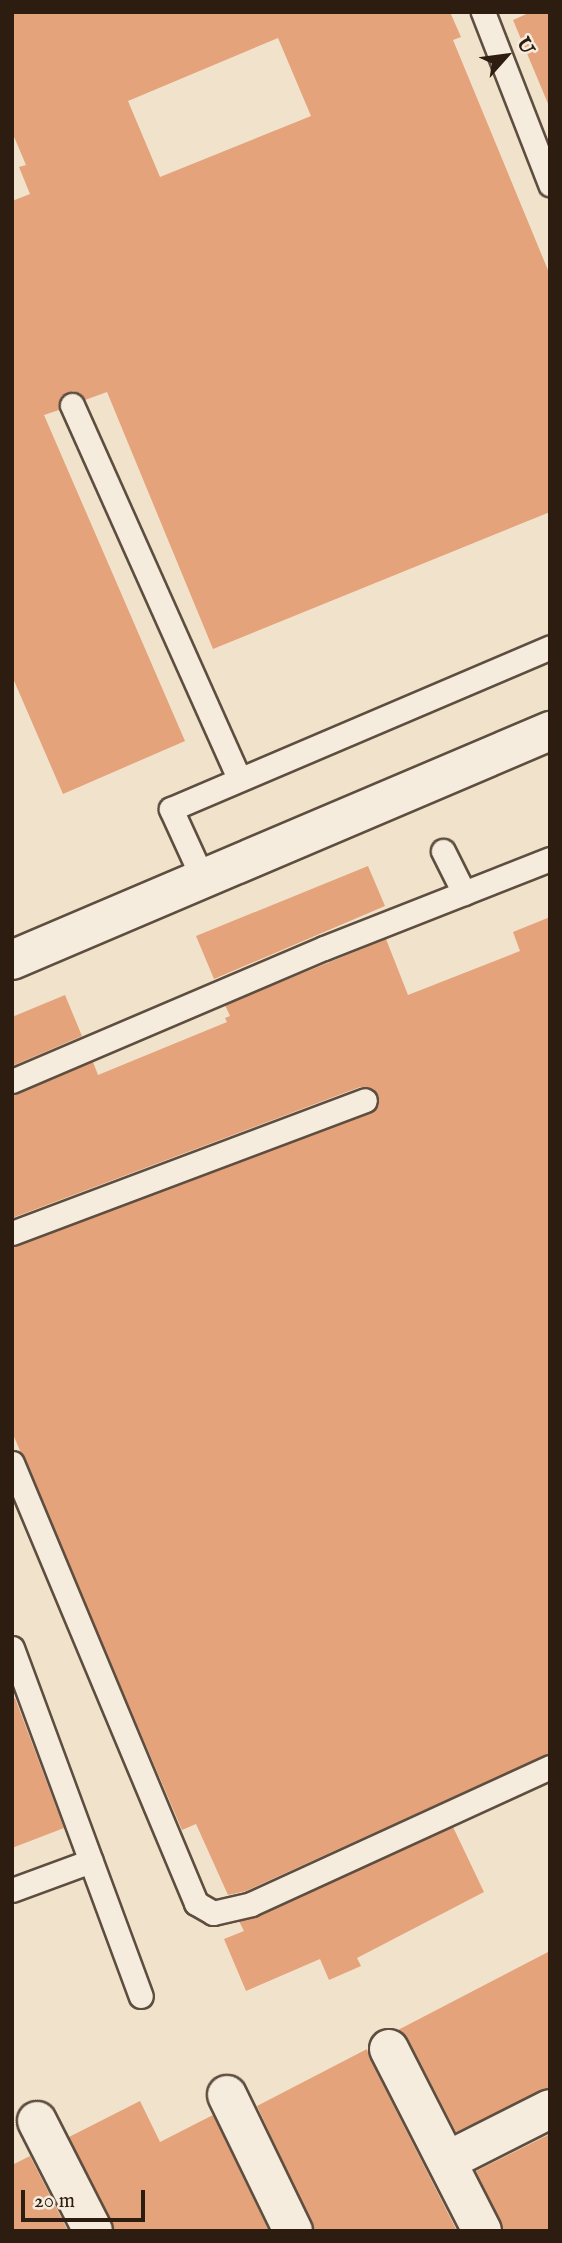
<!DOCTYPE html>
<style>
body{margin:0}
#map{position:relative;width:562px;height:2243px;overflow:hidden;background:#f1e2cb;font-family:"IM FELL English",serif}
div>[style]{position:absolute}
.building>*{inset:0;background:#e5a37c}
.roads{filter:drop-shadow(2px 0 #5e4e3f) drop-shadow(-2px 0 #5e4e3f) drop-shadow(0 2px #5e4e3f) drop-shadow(0 -2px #5e4e3f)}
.service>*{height:23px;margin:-11.5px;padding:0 11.5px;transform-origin:11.5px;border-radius:11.5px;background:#f6ecdd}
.minor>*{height:38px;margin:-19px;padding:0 19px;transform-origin:19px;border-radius:19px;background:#f6ecdd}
span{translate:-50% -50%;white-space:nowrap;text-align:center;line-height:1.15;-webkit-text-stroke:5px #f6ecdd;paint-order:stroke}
.frame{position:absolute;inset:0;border:14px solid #2d1c10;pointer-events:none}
.north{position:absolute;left:471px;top:21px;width:70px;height:70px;-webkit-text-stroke:5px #f6ecdd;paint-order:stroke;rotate:62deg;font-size:19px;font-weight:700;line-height:28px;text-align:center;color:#2d1c10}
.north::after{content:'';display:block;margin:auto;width:24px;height:32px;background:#2d1c10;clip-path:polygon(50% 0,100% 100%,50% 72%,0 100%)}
.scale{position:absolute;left:21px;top:2190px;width:124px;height:32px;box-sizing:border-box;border:4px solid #2d1c10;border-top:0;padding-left:9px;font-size:21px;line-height:24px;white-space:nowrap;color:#2d1c10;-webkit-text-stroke:5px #f6ecdd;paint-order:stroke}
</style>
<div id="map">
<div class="building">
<i style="clip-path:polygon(evenodd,12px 12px,450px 12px,461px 37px,453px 40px,550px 275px,550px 512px,213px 649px,107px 392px,85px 400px,74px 391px,61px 396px,59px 410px,44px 415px,185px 741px,63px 794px,12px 676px,12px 201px,30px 194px,19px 167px,26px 165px,12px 132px,12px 12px,278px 38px,311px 116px,160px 177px,128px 101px,278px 38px)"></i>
<i style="clip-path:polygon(531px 12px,550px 12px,549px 106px,513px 20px)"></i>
<i style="clip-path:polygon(368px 866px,385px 906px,214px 979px,196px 936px)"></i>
<i style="clip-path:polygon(550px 917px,550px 1753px,246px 1891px,228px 1895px,196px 1824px,182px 1830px,12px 1432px,12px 1247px,370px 1113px,376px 1108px,378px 1096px,373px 1089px,360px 1087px,12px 1218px,12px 1095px,93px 1062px,98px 1075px,227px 1022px,225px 1018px,230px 1016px,225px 1005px,386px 939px,408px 995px,520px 951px,513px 932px)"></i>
<i style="clip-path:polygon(65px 995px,82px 1036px,12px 1066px,12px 1017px)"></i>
<i style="clip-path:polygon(15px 1698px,64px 1828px,12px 1848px,12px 1699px)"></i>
<i style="clip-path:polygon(453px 1827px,484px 1892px,357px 1958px,361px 1966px,329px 1980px,320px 1959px,246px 1991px,224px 1939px,244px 1931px,239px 1921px,257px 1917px)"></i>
<i style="clip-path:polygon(550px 1951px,550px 2087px,456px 2132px,408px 2039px,398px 2030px)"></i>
<i style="clip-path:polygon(367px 2049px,370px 2059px,457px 2231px,315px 2231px,257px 2106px)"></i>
<i style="clip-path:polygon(140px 2101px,160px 2142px,213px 2115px,269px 2231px,115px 2231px,69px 2137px)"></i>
<i style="clip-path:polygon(550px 2134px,550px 2231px,504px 2231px,476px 2171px)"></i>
<i style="clip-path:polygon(30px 2156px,68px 2231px,12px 2231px,12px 2165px)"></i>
</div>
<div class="roads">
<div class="service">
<i style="left:483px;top:12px;width:185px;rotate:68.7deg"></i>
<i style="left:72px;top:405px;width:409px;rotate:65.9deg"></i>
<i style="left:443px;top:851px;width:47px;rotate:63.4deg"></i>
<i style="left:203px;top:879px;width:77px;rotate:-114.6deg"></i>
<i style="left:171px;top:809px;width:412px;rotate:-23.1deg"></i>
<i style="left:12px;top:1081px;width:339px;rotate:-23.1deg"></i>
<i style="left:324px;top:948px;width:243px;rotate:-21.5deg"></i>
<i style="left:12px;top:1233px;width:377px;rotate:-20.6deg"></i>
<i style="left:12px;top:1463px;width:477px;rotate:67.3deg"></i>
<i style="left:196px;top:1903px;width:20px;rotate:30deg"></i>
<i style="left:213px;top:1913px;width:39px;rotate:-13deg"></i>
<i style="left:251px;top:1904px;width:329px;rotate:-24.6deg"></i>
<i style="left:12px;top:1648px;width:371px;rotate:69.7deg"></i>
<i style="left:12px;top:1890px;width:84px;rotate:-20.2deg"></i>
</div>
<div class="minor">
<i style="left:12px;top:960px;width:585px;rotate:-23.06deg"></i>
<i style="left:389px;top:2049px;width:204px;rotate:62.9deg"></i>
<i style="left:227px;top:2095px;width:151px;rotate:64.1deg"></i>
<i style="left:37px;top:2121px;width:123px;rotate:63deg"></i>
<i style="left:447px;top:2161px;width:115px;rotate:-26.8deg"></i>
</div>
</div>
<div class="frame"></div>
<div class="north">U</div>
<div class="scale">20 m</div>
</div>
